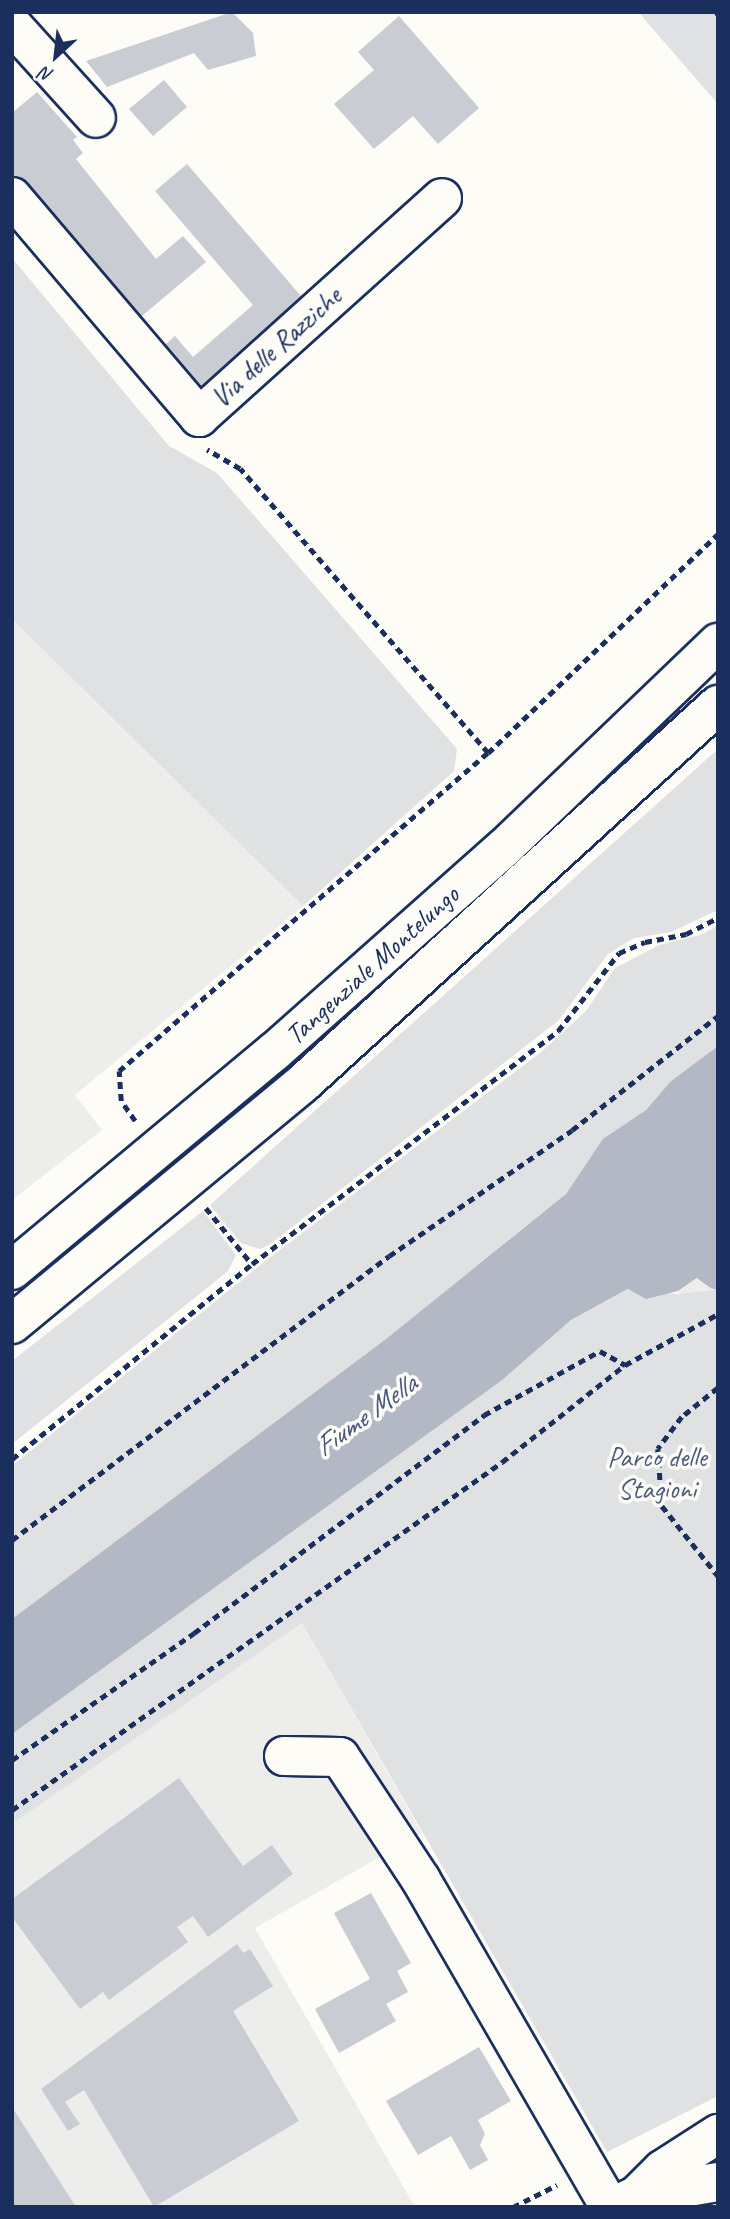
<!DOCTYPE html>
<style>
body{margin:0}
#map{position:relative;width:730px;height:2219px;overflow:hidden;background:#fdfcf7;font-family:Caveat,sans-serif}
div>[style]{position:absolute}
.built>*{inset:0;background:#edeeec}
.green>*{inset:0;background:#e0e1e3}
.water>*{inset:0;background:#b3b8c5}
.canal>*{height:33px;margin:-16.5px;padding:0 16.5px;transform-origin:16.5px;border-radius:16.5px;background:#b3b8c5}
.building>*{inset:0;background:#c9ccd3}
.path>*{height:4.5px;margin-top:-2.25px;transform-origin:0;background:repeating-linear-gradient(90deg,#1b2f5e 0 7px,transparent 0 12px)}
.roads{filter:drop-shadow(2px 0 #1b2f5e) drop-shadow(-2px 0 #1b2f5e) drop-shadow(0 2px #1b2f5e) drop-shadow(0 -2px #1b2f5e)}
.minor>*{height:38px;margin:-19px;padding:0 19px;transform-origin:19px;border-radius:19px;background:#fdfcf7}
.highway>*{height:38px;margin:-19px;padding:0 19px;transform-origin:19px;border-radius:19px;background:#fdfcf7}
span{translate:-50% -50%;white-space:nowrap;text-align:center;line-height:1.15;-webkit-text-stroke:7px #fdfcf7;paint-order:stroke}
.street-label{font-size:28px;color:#1b2f5e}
.park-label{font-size:28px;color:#4c5c7f}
.water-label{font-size:30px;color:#49587d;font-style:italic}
.frame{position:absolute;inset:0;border:14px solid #1b2f5e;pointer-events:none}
.north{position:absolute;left:21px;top:21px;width:70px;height:70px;-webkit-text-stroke:5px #fdfcf7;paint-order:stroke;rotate:207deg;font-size:19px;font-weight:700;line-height:28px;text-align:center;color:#1b2f5e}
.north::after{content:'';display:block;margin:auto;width:24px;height:32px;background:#1b2f5e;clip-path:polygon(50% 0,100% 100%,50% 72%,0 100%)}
</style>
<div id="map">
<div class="built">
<i style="clip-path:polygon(12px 619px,303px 906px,75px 1095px,102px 1130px,12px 1200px)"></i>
<i style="clip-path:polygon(718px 1263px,718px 1289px,679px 1294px,678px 1291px)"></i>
<i style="clip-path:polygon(302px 1623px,422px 1833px,255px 1928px,415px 2207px,12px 2207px,12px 1824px)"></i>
</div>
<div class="green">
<i style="clip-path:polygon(639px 12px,718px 12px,718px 104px,646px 21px)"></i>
<i style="clip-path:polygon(12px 258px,169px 446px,217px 473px,457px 749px,454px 771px,303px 906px,12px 619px)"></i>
<i style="clip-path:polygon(718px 749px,718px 910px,671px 932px,634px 938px,608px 954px,558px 1021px,269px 1245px,260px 1249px,241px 1243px,210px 1205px)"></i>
<i style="clip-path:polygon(718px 926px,718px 1046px,671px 1081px,646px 1110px,604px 1139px,566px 1194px,386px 1339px,12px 1619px,12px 1466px,264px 1262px,540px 1053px,586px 1011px,615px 968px,659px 945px,700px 935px)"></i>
<i style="clip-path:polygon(203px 1211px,236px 1255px,228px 1271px,12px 1444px,12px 1361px)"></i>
<i style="clip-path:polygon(629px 1289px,679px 1294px,718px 1289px,718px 2096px,607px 2152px,302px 1623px,12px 1824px,12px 1734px,501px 1381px,571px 1320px)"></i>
</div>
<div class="water">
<i style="clip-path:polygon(718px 1046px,718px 1263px,678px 1291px,646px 1299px,628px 1289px,571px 1320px,501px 1381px,12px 1734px,12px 1619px,386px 1339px,566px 1194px,603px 1139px,646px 1110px,671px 1081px)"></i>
</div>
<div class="canal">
<i style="left:674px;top:1241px;width:54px;rotate:36deg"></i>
</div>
<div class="building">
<i style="clip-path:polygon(232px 12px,253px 33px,256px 56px,208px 70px,194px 53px,107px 87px,86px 61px)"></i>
<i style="clip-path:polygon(399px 16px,479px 108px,438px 144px,413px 116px,374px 149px,334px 104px,374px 70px,358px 52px)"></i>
<i style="clip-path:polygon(164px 80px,187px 107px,153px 136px,129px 109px)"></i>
<i style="clip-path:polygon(37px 92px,77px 137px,73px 140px,83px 153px,76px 159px,156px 259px,183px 236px,206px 262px,136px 321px,12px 176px,12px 113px)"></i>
<i style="clip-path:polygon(187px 164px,307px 303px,200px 395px,160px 349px,175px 336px,193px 357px,253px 305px,155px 191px)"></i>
<i style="clip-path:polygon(179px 1778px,243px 1866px,272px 1845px,293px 1874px,208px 1937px,193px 1916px,177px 1927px,188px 1942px,109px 2000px,103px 1992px,80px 2009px,12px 1917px,12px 1899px)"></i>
<i style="clip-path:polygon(371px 1893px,411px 1963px,397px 1971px,408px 1992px,386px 2004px,396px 2021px,339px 2053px,315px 2009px,370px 1979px,334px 1913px)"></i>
<i style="clip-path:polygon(237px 1944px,243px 1953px,250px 1949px,273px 1986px,233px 2011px,299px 2121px,154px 2207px,84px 2090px,65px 2102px,80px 2124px,68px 2131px,41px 2089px)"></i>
<i style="clip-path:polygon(479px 2047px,511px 2101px,478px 2120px,485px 2134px,480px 2145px,488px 2160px,470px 2170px,451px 2136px,418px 2155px,386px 2101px)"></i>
<i style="clip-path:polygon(12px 2107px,76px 2207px,12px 2207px)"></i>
</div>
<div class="path">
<i style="left:717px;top:12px;width:3px;rotate:72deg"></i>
<i style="left:488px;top:753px;width:318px;rotate:-43.6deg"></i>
<i style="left:135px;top:1121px;width:24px;rotate:-125deg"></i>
<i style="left:121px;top:1101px;width:30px;rotate:-94deg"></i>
<i style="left:119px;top:1071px;width:487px;rotate:-40.8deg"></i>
<i style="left:488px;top:753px;width:377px;rotate:-131.1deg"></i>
<i style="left:240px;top:469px;width:38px;rotate:-150deg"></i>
<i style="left:206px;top:1208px;width:72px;rotate:50.6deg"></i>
<i style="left:718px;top:1388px;width:46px;rotate:141.1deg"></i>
<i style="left:682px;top:1417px;width:40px;rotate:127deg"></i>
<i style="left:658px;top:1449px;width:57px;rotate:86deg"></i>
<i style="left:662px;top:1506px;width:90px;rotate:51.3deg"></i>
<i style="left:12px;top:1459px;width:309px;rotate:-39.1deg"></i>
<i style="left:252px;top:1264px;width:385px;rotate:-37.3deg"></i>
<i style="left:558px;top:1031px;width:99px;rotate:-52deg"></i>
<i style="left:619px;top:953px;width:28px;rotate:-23deg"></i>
<i style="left:645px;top:942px;width:42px;rotate:-11deg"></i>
<i style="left:686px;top:934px;width:36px;rotate:-27deg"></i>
<i style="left:12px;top:1540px;width:472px;rotate:-37deg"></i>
<i style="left:389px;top:1256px;width:222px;rotate:-34.5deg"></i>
<i style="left:572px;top:1130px;width:185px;rotate:-38deg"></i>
<i style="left:12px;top:1760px;width:222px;rotate:-34.9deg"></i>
<i style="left:194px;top:1633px;width:363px;rotate:-36.9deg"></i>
<i style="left:484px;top:1415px;width:132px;rotate:-28.9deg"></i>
<i style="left:600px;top:1351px;width:29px;rotate:29deg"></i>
<i style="left:12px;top:1810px;width:601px;rotate:-35.38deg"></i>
<i style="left:502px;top:1462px;width:157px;rotate:-38.3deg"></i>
<i style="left:625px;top:1365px;width:106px;rotate:-28.7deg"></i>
<i style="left:513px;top:2207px;width:49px;rotate:-26.6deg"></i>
</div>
<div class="roads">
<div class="minor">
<i style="left:12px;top:25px;width:125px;rotate:47.9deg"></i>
<i style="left:12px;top:197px;width:289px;rotate:49.6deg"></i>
<i style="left:199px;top:417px;width:327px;rotate:-42deg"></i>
<i style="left:284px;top:1756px;width:56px;rotate:1deg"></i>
<i style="left:340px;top:1757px;width:147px;rotate:56.6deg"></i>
<i style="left:421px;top:1880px;width:378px;rotate:60deg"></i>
<i style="left:636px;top:2196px;width:37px;rotate:-45deg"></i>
<i style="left:662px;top:2170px;width:67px;rotate:-32.7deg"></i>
<i style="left:612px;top:2207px;width:26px;rotate:-25deg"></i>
<i style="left:636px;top:2196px;width:83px;rotate:-9.7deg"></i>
</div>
<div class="highway">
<i style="left:12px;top:1270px;width:341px;rotate:-39.8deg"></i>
<i style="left:274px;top:1052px;width:306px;rotate:-41.6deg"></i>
<i style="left:503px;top:849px;width:298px;rotate:-43.8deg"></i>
<i style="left:12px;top:1324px;width:376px;rotate:-39.6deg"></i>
<i style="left:302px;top:1084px;width:563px;rotate:-42.34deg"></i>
</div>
</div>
<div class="street-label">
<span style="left:276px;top:347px;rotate:-42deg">Via delle Razziche</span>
<span style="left:372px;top:965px;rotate:-42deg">Tangenziale Montelungo</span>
</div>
<div class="park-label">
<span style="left:657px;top:1473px">Parco delle<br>Stagioni</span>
</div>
<div class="water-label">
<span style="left:365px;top:1415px;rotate:-36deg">Fiume Mella</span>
</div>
<div class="frame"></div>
<div class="north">N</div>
</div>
